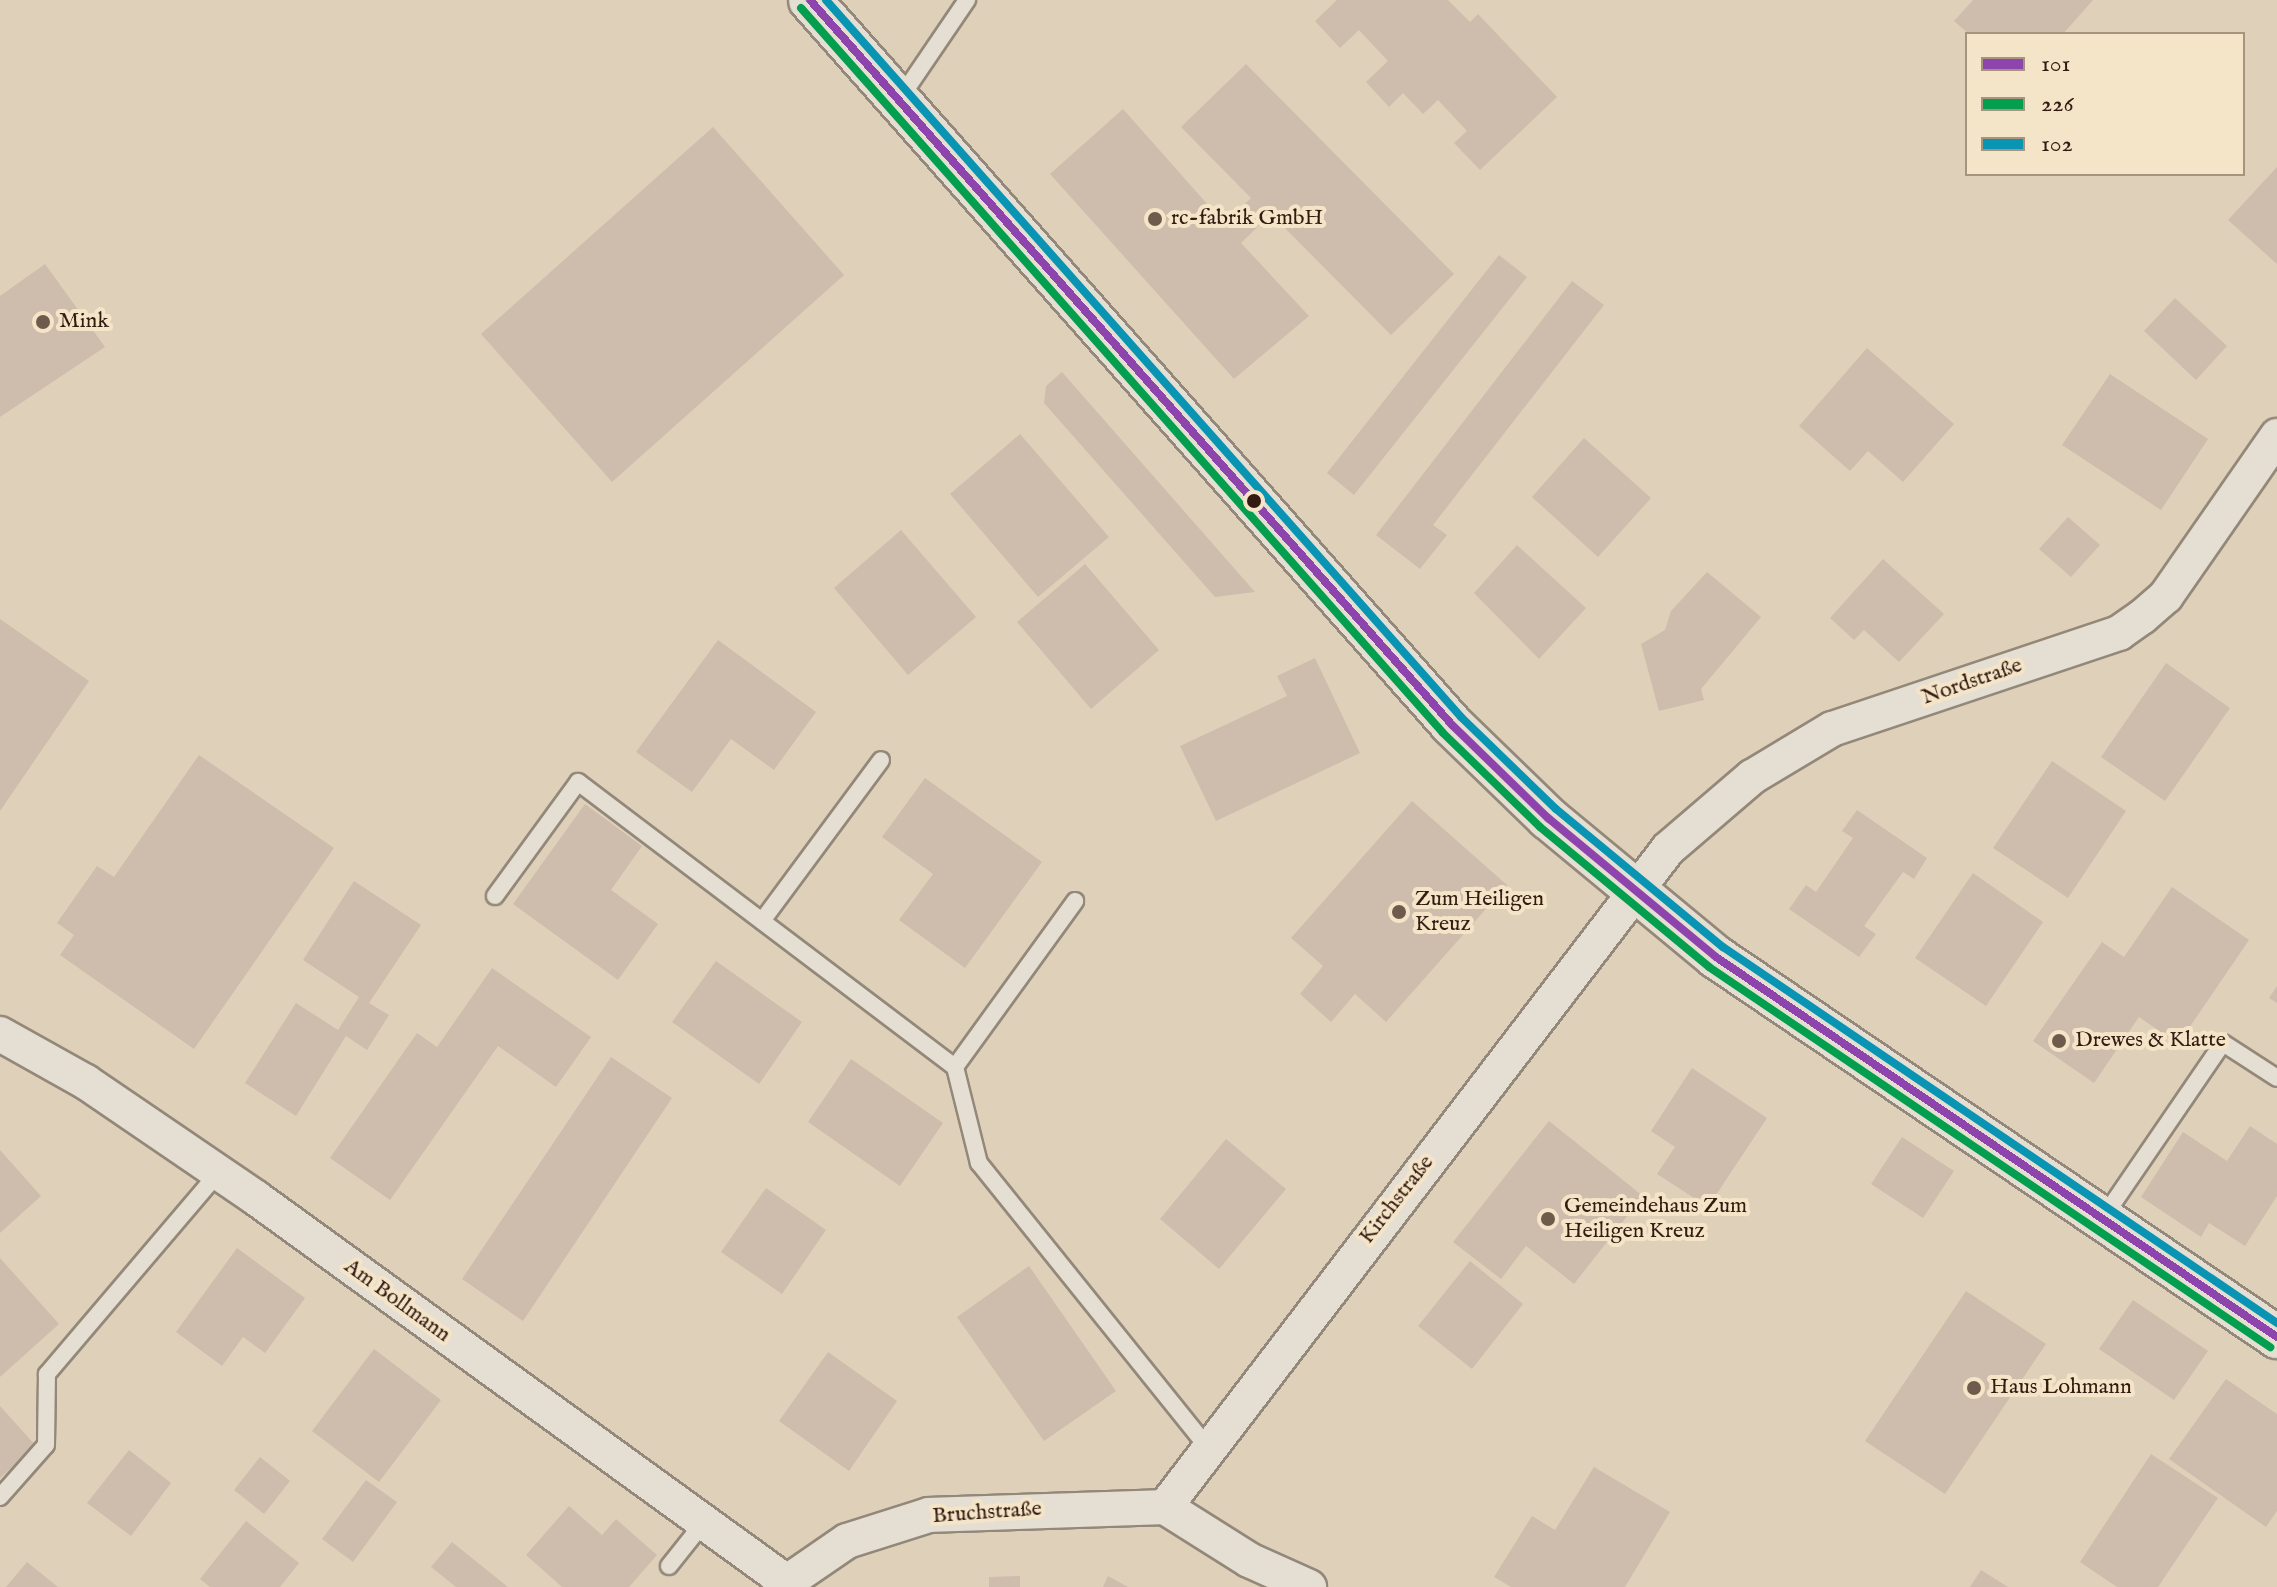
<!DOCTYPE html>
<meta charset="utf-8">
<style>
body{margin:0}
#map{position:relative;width:2277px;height:1587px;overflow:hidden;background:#dfd1b9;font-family:"IM FELL English",serif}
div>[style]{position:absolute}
.building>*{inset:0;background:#cebcac}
.roads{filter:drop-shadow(2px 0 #938879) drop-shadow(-2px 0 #938879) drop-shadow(0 2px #938879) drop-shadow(0 -2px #938879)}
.service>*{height:16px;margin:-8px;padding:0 8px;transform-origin:8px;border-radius:8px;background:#e5ded2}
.minor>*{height:34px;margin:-17px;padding:0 17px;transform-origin:17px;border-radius:17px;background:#e5ded2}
.tertiary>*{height:42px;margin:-21px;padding:0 21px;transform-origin:21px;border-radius:21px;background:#e5ded2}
.bus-1>*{height:8px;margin:-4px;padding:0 4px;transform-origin:4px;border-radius:4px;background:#8e44ad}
.bus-2>*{height:8px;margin:-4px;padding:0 4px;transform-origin:4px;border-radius:4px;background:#039f4e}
.bus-3>*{height:8px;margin:-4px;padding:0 4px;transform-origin:4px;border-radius:4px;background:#0894b2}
.dots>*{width:22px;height:22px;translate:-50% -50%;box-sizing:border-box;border:4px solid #f4e4c8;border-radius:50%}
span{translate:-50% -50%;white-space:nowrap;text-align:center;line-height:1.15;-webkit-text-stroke:8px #f4e4c8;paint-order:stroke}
.poi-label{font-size:22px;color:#331b11}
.left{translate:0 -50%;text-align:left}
.street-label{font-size:22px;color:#331b11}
.legend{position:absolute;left:1965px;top:32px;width:280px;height:144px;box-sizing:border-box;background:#f4e4c8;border:2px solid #a7947f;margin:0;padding:10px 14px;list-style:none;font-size:24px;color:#331b11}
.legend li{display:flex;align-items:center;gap:16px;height:40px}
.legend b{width:40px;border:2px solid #a7947f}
</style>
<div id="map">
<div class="building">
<i style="clip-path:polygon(1337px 0,1448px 0,1470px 22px,1478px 14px,1557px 97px,1480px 170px,1454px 143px,1467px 131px,1438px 100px,1423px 114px,1403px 93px,1389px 107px,1366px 82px,1388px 61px,1359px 30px,1340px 48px,1315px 21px)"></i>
<i style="clip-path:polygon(1973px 0,2093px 0,2063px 34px,1969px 34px,1954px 21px)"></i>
<i style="clip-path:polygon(1246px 64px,1454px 274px,1391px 335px,1271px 214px,1241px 243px,1309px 316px,1234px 379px,1050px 174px,1123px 109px,1224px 223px,1251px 198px,1181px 127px)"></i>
<i style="clip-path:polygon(713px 127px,844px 275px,612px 482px,481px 334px)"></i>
<i style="clip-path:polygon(2277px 167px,2277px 264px,2228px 220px)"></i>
<i style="clip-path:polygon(1499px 255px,1527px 277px,1354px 495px,1327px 473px)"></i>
<i style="clip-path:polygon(45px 264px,105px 347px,0 417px,0 296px)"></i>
<i style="clip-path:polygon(1572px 281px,1604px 305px,1433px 525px,1447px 535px,1420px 569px,1376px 535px)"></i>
<i style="clip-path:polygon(2175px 298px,2227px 346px,2196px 380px,2144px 331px)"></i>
<i style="clip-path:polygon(1867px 348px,1954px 424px,1903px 482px,1868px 451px,1850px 471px,1799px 426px)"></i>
<i style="clip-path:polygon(1062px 372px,1255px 592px,1215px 597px,1044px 403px,1046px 386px)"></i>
<i style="clip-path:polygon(2110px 374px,2208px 439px,2161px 510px,2062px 445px)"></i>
<i style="clip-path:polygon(1020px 434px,1109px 537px,1038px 597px,950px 494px)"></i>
<i style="clip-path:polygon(1584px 438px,1651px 498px,1598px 557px,1532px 497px)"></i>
<i style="clip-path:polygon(2068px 517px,2100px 545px,2071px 577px,2039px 549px)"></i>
<i style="clip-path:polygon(901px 530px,976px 617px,908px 675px,834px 588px)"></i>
<i style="clip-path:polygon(1517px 545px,1586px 608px,1539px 659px,1474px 593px)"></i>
<i style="clip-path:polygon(1883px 559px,1944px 614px,1899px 662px,1864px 630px,1854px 640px,1830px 618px)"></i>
<i style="clip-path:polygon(1085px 564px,1159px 650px,1091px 709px,1017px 622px)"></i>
<i style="clip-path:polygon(1707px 572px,1761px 617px,1701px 689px,1704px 700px,1659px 711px,1641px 644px,1665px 630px,1671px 611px)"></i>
<i style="clip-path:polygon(0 619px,89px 681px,0 811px)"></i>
<i style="clip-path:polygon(718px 640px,816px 712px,774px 770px,731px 739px,692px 792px,636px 752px)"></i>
<i style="clip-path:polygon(1315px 658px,1360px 753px,1216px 821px,1180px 746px,1287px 696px,1277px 676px)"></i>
<i style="clip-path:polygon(2166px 663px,2230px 708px,2165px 801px,2101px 757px)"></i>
<i style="clip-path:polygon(199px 755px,334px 848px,194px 1049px,60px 955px,74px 935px,57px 923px,97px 866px,114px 877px)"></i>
<i style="clip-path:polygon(2052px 761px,2126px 811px,2068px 898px,1993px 848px)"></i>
<i style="clip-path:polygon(925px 778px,1042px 862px,965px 968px,899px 920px,933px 874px,882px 837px)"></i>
<i style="clip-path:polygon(1412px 801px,1507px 885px,1386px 1022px,1355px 994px,1331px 1022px,1300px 994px,1323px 966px,1291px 938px)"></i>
<i style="clip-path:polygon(585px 804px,642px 846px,611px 890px,658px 924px,618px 980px,513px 904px)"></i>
<i style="clip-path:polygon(1857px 810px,1927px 858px,1914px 879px,1903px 872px,1864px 926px,1876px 934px,1859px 957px,1789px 909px,1806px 885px,1816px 892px,1853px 838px,1842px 831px)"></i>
<i style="clip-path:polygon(1973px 873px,2043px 922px,1986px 1006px,1915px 958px)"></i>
<i style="clip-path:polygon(354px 881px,421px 925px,369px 1003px,389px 1015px,367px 1050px,346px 1036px,296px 1116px,245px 1083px,296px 1003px,338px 1030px,359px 997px,303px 960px)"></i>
<i style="clip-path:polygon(2172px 887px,2249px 940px,2178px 1044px,2139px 1017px,2094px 1083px,2033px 1041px,2102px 942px,2124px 957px)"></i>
<i style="clip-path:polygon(716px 961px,802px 1022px,759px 1084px,672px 1022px)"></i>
<i style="clip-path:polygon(492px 968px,591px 1037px,556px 1087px,498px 1046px,390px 1200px,330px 1158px,417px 1033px,437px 1047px)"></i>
<i style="clip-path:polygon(2277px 986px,2277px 1003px,2269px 998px)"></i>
<i style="clip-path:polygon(611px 1057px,672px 1098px,523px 1321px,462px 1279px)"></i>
<i style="clip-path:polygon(851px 1059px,943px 1123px,900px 1186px,808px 1122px)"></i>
<i style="clip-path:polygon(1692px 1068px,1767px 1118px,1708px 1207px,1657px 1174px,1675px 1147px,1651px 1131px)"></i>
<i style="clip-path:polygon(1549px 1121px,1643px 1196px,1574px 1284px,1526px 1246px,1501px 1279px,1453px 1242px)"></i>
<i style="clip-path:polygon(2250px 1126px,2277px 1144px,2277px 1196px,2245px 1246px,2209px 1223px,2201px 1237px,2141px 1197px,2183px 1132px,2227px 1161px)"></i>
<i style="clip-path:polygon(1902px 1137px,1954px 1171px,1923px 1218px,1871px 1184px)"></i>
<i style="clip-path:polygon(1226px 1139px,1286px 1189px,1219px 1269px,1160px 1219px)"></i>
<i style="clip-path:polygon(0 1150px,41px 1196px,0 1233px)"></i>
<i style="clip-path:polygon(766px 1188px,826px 1230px,782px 1294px,721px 1252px)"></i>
<i style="clip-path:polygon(237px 1248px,305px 1298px,265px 1353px,243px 1337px,222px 1366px,176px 1332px)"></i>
<i style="clip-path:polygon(0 1258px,59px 1324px,0 1377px)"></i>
<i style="clip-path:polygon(1470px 1261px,1523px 1304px,1472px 1369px,1418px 1326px)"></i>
<i style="clip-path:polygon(1029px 1266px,1116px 1391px,1044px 1441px,957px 1317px)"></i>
<i style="clip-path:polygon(1966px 1291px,2046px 1344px,1945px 1494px,1865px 1441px)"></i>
<i style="clip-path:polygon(2133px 1300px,2208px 1351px,2174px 1400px,2099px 1349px)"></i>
<i style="clip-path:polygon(374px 1349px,441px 1400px,379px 1482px,312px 1431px)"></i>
<i style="clip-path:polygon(828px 1352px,897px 1401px,849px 1471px,779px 1421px)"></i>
<i style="clip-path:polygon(2226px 1379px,2277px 1414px,2277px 1511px,2266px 1527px,2169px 1459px)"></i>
<i style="clip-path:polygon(0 1406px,36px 1446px,0 1478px)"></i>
<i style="clip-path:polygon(129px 1450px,171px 1483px,131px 1536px,87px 1503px)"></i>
<i style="clip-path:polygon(2151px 1454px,2218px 1498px,2158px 1587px,2117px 1587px,2080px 1562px)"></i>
<i style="clip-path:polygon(260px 1457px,290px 1481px,264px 1514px,234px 1490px)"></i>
<i style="clip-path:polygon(1594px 1467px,1670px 1512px,1625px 1587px,1511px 1587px,1494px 1577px,1532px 1516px,1555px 1530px)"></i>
<i style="clip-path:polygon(366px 1480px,397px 1502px,353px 1562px,322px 1539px)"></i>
<i style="clip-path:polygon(569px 1506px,602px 1535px,616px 1519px,657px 1555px,629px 1587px,562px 1587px,526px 1555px)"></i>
<i style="clip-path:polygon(246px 1521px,299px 1563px,280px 1587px,210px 1587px,200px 1579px)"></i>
<i style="clip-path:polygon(452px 1542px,508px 1587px,456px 1587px,431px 1567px)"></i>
<i style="clip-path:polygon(27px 1562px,58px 1587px,6px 1587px)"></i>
<i style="clip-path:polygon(1981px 1570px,2008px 1587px,1970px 1587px)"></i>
<i style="clip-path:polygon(1020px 1576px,1020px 1587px,989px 1587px,989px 1577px)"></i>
<i style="clip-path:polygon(1108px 1576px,1128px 1587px,1103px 1587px)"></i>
</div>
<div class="roads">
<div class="service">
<i style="left:899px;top:100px;width:121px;rotate:-55.8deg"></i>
<i style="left:495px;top:896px;width:141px;rotate:-53.9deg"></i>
<i style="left:578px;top:782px;width:473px;rotate:37.1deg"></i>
<i style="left:955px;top:1067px;width:99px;rotate:76deg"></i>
<i style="left:979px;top:1163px;width:367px;rotate:51.2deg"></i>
<i style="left:762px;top:921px;width:200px;rotate:-53.5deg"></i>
<i style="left:955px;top:1067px;width:205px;rotate:-54.1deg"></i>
<i style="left:2103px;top:1218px;width:212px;rotate:-55.6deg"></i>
<i style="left:2223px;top:1043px;width:64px;rotate:32.9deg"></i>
<i style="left:0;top:1497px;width:69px;rotate:-48.5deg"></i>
<i style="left:46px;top:1445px;width:71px;rotate:-89.2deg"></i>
<i style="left:47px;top:1374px;width:265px;rotate:-49.6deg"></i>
<i style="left:669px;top:1566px;width:56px;rotate:-51.5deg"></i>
</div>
<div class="minor">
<i style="left:0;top:1034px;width:98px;rotate:29.2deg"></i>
<i style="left:86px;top:1082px;width:206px;rotate:34.3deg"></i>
<i style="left:256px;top:1198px;width:653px;rotate:35.9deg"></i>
<i style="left:1165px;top:1507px;width:828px;rotate:-52.6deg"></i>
<i style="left:1668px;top:849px;width:111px;rotate:-40.6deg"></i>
<i style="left:1752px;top:777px;width:93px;rotate:-31deg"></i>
<i style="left:1832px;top:729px;width:303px;rotate:-18.5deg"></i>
<i style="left:2119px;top:633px;width:28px;rotate:-35deg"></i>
<i style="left:2142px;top:617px;width:32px;rotate:-41deg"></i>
<i style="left:2166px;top:596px;width:195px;rotate:-55.2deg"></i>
<i style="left:1165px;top:1507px;width:99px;rotate:32.2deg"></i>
<i style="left:1249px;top:1560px;width:66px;rotate:24.2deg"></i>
<i style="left:780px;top:1587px;width:81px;rotate:-34.5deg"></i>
<i style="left:847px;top:1541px;width:86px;rotate:-17.6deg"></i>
<i style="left:929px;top:1515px;width:236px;rotate:-1.9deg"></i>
</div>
<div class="tertiary">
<i style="left:810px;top:0;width:968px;rotate:48.47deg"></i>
<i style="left:1452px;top:725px;width:134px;rotate:44.1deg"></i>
<i style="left:1548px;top:818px;width:218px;rotate:39.6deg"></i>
<i style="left:1716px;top:957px;width:678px;rotate:34.11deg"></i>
</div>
</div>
<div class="bus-1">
<i style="left:810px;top:0;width:968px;rotate:48.47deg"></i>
<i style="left:1452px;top:725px;width:134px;rotate:44.1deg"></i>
<i style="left:1548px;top:818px;width:218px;rotate:39.6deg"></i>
<i style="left:1716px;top:957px;width:678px;rotate:34.11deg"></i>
</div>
<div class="bus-2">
<i style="left:801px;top:8px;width:968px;rotate:48.47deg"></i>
<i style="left:1443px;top:733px;width:135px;rotate:44.1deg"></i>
<i style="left:1540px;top:827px;width:219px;rotate:39.6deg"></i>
<i style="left:1709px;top:967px;width:678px;rotate:34.11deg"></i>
</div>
<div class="bus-3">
<i style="left:826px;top:0;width:958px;rotate:48.47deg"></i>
<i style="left:1461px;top:717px;width:132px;rotate:44.1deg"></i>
<i style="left:1556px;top:809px;width:217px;rotate:39.6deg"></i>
<i style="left:1723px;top:947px;width:670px;rotate:34.16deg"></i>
</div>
<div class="dots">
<i style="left:1155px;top:219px;background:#6f5b4c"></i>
<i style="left:43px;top:322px;background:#6f5b4c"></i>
<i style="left:1254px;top:501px;background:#331b11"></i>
<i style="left:1399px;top:912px;background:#6f5b4c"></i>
<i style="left:2059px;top:1041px;background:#6f5b4c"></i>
<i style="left:1548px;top:1219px;background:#6f5b4c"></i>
<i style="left:1974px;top:1388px;background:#6f5b4c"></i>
</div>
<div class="poi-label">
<span class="left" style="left:1171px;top:219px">rc-fabrik GmbH</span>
<span class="left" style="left:59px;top:322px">Mink</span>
<span class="left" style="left:1415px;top:912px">Zum Heiligen<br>Kreuz</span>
<span class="left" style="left:2075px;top:1041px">Drewes &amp; Klatte</span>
<span class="left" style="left:1564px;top:1219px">Gemeindehaus Zum<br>Heiligen Kreuz</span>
<span class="left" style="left:1990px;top:1388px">Haus Lohmann</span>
</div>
<div class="street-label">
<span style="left:1972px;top:682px;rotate:-19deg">Nordstraße</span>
<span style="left:1397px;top:1200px;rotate:-52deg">Kirchstraße</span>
<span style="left:397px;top:1301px;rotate:36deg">Am Bollmann</span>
<span style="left:987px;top:1513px;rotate:-4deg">Bruchstraße</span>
</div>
<ul class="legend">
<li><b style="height:10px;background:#8e44ad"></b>101</li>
<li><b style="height:10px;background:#039f4e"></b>226</li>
<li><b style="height:10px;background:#0894b2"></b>102</li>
</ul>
</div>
